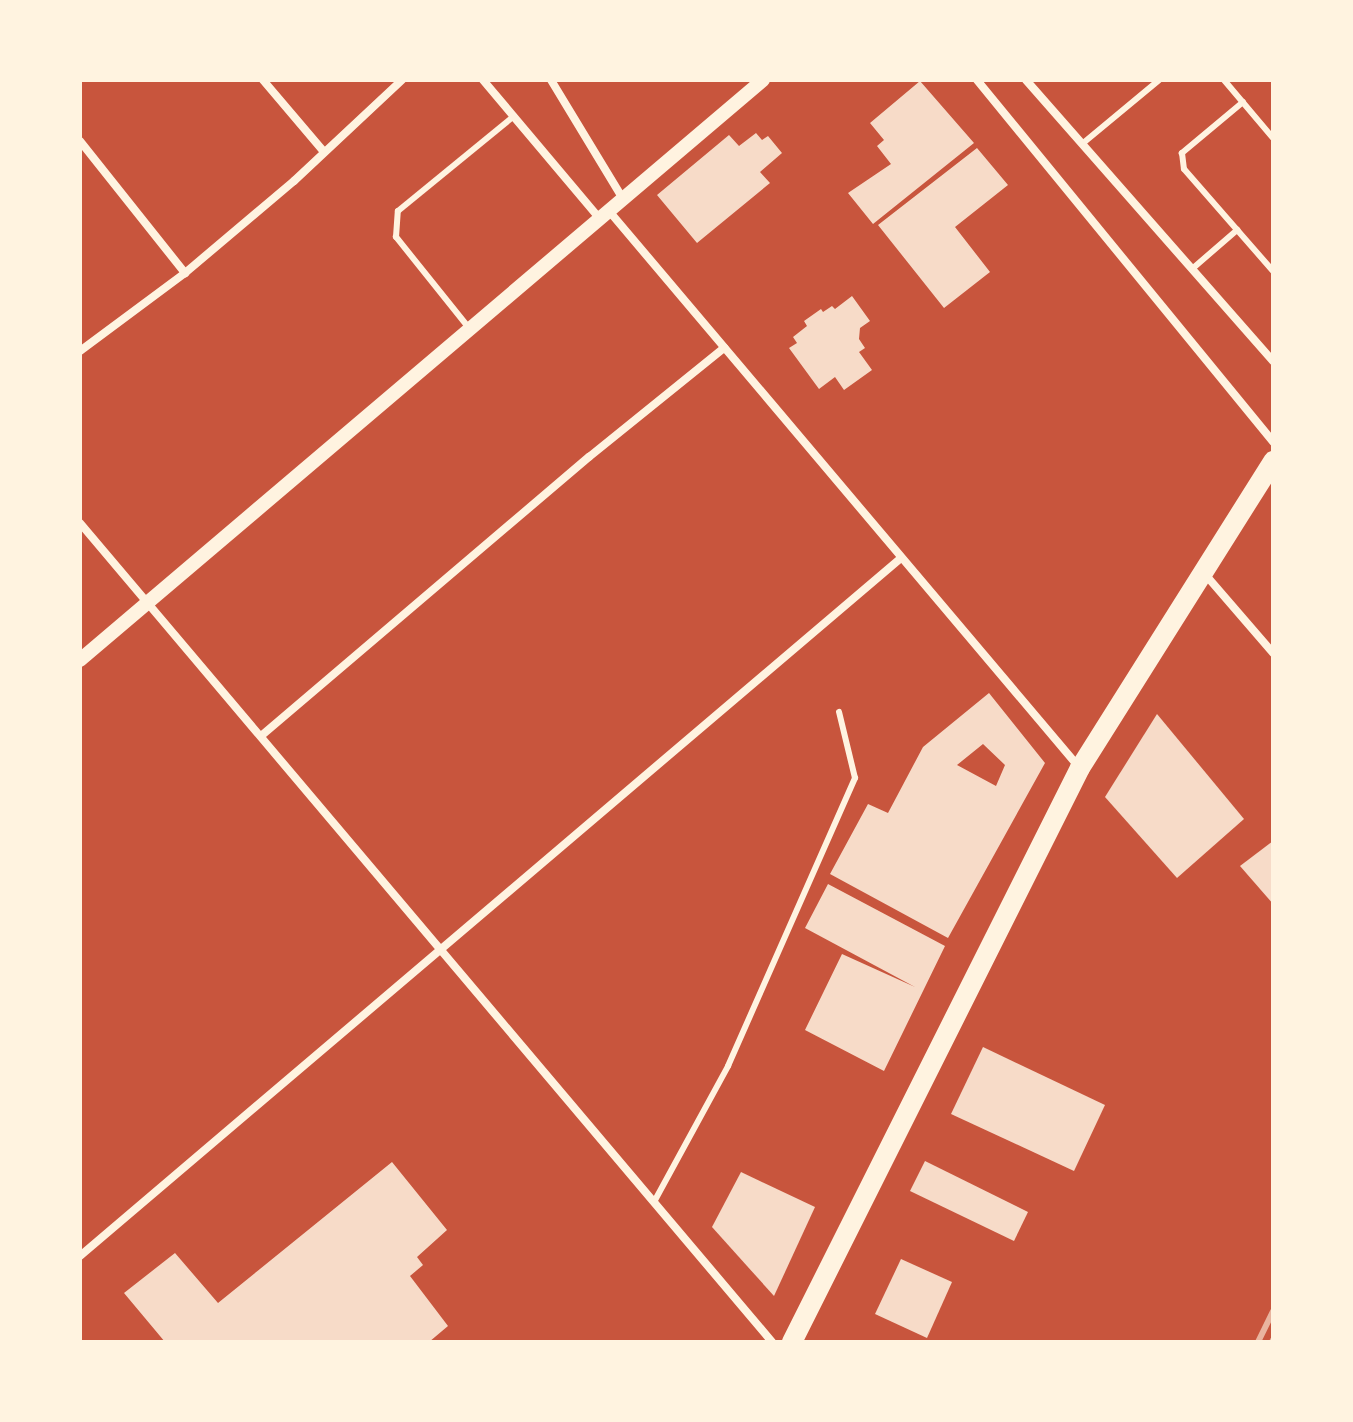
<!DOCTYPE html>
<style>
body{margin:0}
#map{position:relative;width:1353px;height:1422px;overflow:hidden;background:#c8553d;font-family:"Fira Sans",sans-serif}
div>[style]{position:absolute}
.building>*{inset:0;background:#f7dbc8}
.service>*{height:6px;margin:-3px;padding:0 3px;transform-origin:3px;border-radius:3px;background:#fff3e0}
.minor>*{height:8px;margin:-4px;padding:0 4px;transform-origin:4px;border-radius:4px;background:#fff3e0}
.tertiary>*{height:14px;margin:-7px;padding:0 7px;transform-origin:7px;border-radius:7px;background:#fff3e0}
.primary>*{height:20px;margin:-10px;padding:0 10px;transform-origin:10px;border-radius:10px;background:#fff3e0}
.rail>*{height:6px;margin:-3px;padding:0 3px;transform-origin:3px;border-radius:3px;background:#e9b49f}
span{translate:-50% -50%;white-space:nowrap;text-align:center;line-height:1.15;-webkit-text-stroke:7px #fff3e0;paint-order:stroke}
.frame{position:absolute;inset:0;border:82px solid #fff3e0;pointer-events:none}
</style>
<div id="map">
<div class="building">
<i style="clip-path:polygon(920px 81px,974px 143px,873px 224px,848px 193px,891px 164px,877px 146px,884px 140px,870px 123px)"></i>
<i style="clip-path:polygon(756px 133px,762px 140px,768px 136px,782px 153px,760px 172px,770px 183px,697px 243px,657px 195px,729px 135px,739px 146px)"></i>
<i style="clip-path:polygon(977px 148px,1008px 185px,955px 227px,990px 272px,944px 308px,878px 225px)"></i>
<i style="clip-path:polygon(852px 296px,870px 321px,860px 328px,859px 339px,865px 348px,859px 352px,872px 370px,844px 390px,835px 377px,819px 389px,789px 348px,797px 343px,793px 337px,807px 326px,804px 321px,821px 309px,823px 312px,832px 306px,835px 309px)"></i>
<i style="clip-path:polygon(evenodd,989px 693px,1045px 763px,948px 938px,830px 874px,868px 804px,888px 813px,923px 747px,989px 693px,983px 744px,1005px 765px,996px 786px,957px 765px,983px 744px)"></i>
<i style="clip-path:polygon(1157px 714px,1244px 819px,1177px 878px,1105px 797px)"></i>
<i style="clip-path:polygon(1273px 841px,1273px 904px,1240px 866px)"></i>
<i style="clip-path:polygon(828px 884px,945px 946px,884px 1071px,805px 1030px,842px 954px,915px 987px,805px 928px)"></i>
<i style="clip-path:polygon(983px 1047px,1105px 1105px,1074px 1171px,951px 1114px)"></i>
<i style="clip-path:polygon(925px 1161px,1028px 1212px,1014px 1241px,910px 1191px)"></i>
<i style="clip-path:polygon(392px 1162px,447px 1230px,417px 1257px,423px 1265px,410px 1276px,448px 1326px,429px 1342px,165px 1342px,124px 1293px,175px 1253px,218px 1303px)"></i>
<i style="clip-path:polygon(741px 1172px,815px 1207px,774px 1296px,712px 1227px)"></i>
<i style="clip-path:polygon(901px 1259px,952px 1282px,927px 1338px,875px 1314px)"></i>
</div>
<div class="service">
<i style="left:1224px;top:80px;width:76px;rotate:49.8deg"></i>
<i style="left:1243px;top:102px;width:80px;rotate:140.1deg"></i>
<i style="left:1182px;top:153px;width:16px;rotate:83deg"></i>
<i style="left:1184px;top:169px;width:135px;rotate:48.9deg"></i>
<i style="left:1082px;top:144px;width:100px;rotate:-39.7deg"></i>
<i style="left:1192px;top:269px;width:60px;rotate:-40.9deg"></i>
<i style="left:469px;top:328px;width:117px;rotate:-128.7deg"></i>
<i style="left:396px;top:237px;width:26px;rotate:-86deg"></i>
<i style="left:398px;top:211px;width:150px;rotate:-39.3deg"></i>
<i style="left:654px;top:1202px;width:155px;rotate:-61.4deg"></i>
<i style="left:728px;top:1066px;width:315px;rotate:-66.2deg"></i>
<i style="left:855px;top:778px;width:68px;rotate:-103.6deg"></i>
</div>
<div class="minor">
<i style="left:263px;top:80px;width:94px;rotate:49.7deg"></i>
<i style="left:483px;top:80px;width:182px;rotate:49.9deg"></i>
<i style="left:551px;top:80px;width:139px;rotate:58.8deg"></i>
<i style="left:977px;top:80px;width:468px;rotate:50.7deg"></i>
<i style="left:1026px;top:80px;width:374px;rotate:48.7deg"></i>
<i style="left:80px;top:141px;width:169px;rotate:51.5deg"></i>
<i style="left:609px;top:211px;width:727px;rotate:49.8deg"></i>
<i style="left:80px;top:351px;width:131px;rotate:-36.6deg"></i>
<i style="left:185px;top:273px;width:143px;rotate:-40.2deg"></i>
<i style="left:294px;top:181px;width:148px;rotate:-43.1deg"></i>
<i style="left:80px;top:523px;width:1072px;rotate:49.8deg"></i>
<i style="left:1204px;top:573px;width:106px;rotate:49.2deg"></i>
<i style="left:261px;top:736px;width:431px;rotate:-40.4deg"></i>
<i style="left:589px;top:457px;width:174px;rotate:-38.9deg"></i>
<i style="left:80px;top:1256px;width:1078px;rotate:-40.37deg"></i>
</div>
<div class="tertiary">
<i style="left:80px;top:660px;width:896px;rotate:-40.34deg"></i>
</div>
<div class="primary">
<i style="left:792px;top:1342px;width:642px;rotate:-63.36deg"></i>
<i style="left:1080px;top:768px;width:363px;rotate:-57.8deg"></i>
</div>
<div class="rail">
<i style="left:1258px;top:1342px;width:34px;rotate:-64deg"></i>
<i style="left:1272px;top:1342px;width:2px;rotate:-63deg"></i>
</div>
<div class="frame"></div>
</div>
